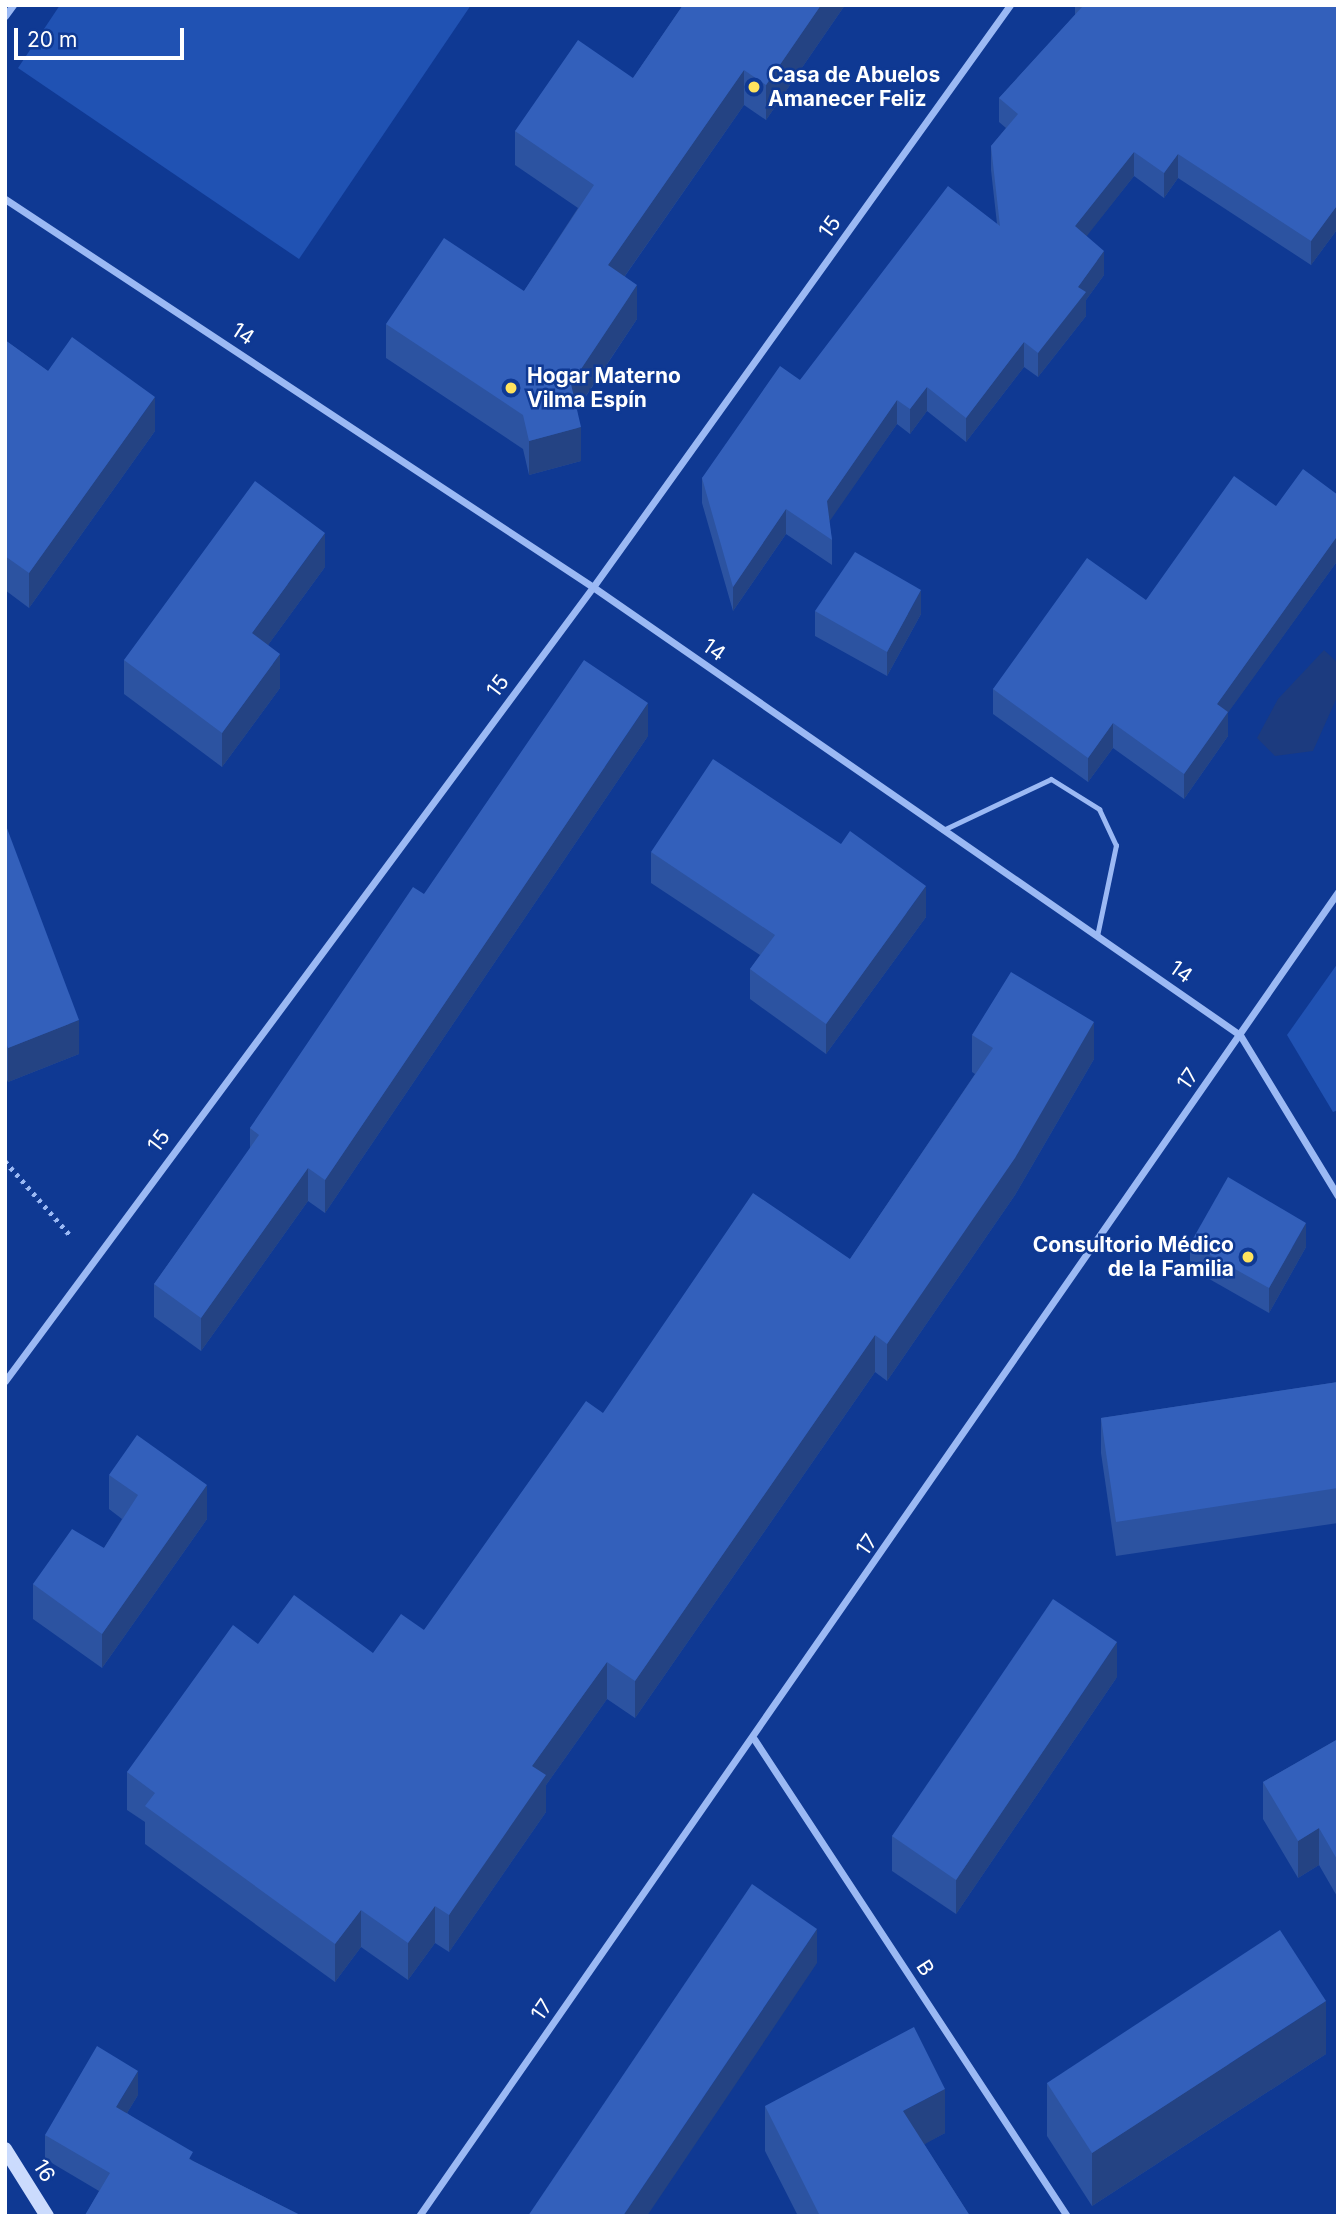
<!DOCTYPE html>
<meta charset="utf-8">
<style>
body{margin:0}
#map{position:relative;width:1343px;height:2221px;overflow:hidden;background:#0f3993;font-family:Inter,sans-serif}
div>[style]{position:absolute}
.green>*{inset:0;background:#2052b3}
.water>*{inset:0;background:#1c3b7f}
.path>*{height:4.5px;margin-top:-2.25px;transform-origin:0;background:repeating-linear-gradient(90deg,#9bb9f4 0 3.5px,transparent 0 8.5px)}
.lane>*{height:5px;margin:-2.5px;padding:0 2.5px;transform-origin:2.5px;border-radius:2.5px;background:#9bb9f4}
.street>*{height:7px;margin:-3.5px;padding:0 3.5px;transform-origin:3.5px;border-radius:3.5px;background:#9bb9f4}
.secondary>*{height:14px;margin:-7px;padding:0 7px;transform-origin:7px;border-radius:7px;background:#cbdbfd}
.wall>*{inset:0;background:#2c53a1}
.shaded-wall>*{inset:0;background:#244383}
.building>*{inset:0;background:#3360bb}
.dots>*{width:19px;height:19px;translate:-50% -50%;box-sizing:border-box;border:4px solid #0f3993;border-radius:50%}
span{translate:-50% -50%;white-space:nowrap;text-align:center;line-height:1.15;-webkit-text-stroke:5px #0f3993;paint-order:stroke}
.poi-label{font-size:21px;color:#fff;font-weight:700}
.left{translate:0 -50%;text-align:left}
.right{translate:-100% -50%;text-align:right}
.street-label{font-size:21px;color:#fff}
.frame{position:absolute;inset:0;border:7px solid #fff;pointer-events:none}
.scale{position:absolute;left:14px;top:28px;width:170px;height:32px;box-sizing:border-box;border:4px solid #fff;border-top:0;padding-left:9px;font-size:21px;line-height:24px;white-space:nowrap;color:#fff;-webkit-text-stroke:5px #0f3993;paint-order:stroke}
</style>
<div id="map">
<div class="green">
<i style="clip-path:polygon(60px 5px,471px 5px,299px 259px,18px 68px)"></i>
<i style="clip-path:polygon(1338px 963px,1338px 1110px,1333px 1112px,1287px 1035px)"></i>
</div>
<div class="water">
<i style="clip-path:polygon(1324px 650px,1338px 663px,1338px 695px,1313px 751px,1275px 756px,1257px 738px,1278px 699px)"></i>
</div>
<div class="path">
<i style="left:5px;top:1161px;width:100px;rotate:48.7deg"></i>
</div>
<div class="lane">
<i style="left:943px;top:830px;width:119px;rotate:-25.3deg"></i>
<i style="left:1051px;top:779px;width:57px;rotate:32deg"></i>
<i style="left:1099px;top:809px;width:40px;rotate:65deg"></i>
<i style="left:1116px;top:845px;width:93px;rotate:101.8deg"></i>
</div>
<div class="street">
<i style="left:5px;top:16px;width:14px;rotate:-54deg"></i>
<i style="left:5px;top:199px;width:704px;rotate:33.42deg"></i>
<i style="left:593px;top:587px;width:787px;rotate:34.7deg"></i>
<i style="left:1240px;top:1035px;width:188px;rotate:58.7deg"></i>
<i style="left:5px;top:1381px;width:988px;rotate:-53.48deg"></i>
<i style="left:593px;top:587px;width:716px;rotate:-54.38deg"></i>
<i style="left:754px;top:1739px;width:571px;rotate:56.73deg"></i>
<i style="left:419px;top:2216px;width:1612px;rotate:-55.24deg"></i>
</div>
<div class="secondary">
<i style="left:5px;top:2149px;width:79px;rotate:57.9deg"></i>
</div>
<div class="wall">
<i style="clip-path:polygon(683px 5px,845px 5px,766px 120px,744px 105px,625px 276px,637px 319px,577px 410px,581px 461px,529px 475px,523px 449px,386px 358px,386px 324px,524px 291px,578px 208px,515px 165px,515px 131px,633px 78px)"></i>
<i style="clip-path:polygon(1075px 5px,1338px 5px,1338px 233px,1336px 231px,1311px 265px,1178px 178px,1164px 198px,1134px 176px,1086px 236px,1104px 275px,1086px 300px,1086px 316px,1038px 377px,1024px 367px,966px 442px,927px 411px,910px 434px,897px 424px,829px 521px,832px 540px,832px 565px,786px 534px,733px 611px,702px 503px,702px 478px,800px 380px,997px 224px,991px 170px,991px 146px,1006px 128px,999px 122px,999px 98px,1075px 15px)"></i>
<i style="clip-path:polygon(5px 340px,48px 371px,155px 431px,29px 608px,5px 590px)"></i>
<i style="clip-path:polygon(1338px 495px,1338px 560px,1228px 712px,1228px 736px,1184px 799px,1113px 748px,1088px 782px,993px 714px,993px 689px,1146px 600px,1276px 506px)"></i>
<i style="clip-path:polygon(325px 567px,268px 645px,280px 688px,222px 767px,124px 694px,124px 660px)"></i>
<i style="clip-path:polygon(815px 611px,921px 614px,887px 676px,815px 636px)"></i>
<i style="clip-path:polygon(648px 736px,325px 1213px,308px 1201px,201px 1351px,154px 1317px,154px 1284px,250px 1149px,250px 1128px,424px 894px)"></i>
<i style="clip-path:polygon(5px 823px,79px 1054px,8px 1082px,5px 1076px)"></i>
<i style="clip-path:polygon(651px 852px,926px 917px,826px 1054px,750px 999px,750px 969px,760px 955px,651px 883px)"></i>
<i style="clip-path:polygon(972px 1035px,1094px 1059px,1015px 1195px,887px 1381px,875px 1372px,635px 1718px,607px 1699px,546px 1785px,546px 1812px,449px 1952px,435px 1943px,408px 1980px,361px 1947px,335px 1982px,145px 1844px,145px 1822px,127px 1810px,127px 1772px,258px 1644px,373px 1653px,424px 1630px,603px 1413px,850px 1259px,975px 1074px,972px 1072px)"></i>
<i style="clip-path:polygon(1190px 1244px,1306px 1247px,1269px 1313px,1190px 1268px)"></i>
<i style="clip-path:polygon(1338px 1382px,1338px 1523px,1116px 1556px,1101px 1453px,1101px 1418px)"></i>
<i style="clip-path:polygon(109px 1475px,207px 1519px,102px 1668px,33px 1619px,33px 1584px,104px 1548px,122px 1519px,109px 1509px)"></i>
<i style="clip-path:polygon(1117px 1677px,956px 1914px,892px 1871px,892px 1836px)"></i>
<i style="clip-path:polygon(1338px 1739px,1338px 1898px,1319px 1865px,1298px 1878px,1263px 1819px,1263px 1782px)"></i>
<i style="clip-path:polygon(1326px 2054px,1092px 2206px,1047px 2136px,1047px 2083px)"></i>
<i style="clip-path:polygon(138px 2095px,127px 2113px,193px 2161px,302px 2216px,85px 2216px,99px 2191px,45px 2159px,45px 2135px)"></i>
<i style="clip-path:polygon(765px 2106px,945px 2133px,924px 2144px,970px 2216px,798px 2216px,765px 2151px)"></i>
</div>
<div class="shaded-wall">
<i style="clip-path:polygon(821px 5px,845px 5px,766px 120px,766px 85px)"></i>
<i style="clip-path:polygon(744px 70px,744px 105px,608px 300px,608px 265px)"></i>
<i style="clip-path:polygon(1134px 152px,1134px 176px,1075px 251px,1075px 226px)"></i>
<i style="clip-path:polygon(1178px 154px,1178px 178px,1164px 198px,1164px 173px)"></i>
<i style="clip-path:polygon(1336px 207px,1336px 231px,1311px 265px,1311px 241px)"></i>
<i style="clip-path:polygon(1104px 251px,1104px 275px,1086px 300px,1086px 316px,1038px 377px,1038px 353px,1078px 287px)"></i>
<i style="clip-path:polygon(637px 285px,637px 319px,571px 418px,571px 384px)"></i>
<i style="clip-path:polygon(1024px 342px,1024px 367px,966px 442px,966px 418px)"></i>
<i style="clip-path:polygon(927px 387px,927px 411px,910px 434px,910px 409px)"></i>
<i style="clip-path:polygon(155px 397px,155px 431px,29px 608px,29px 573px)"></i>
<i style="clip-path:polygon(897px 400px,897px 424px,827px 525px,827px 501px)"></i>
<i style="clip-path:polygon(581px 427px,581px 461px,529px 475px,529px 441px)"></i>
<i style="clip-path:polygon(786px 509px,786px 534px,733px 611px,733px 587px)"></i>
<i style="clip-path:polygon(325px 533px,325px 567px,252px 667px,252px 633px)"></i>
<i style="clip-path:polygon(1338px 535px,1338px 560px,1217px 728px,1217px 704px)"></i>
<i style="clip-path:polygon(921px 590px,921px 614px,887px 676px,887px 652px)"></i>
<i style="clip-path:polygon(280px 654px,280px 688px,222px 767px,222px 733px)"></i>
<i style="clip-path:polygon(648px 703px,648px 736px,325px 1213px,325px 1180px)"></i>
<i style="clip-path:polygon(1228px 712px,1228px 736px,1184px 799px,1184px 774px)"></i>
<i style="clip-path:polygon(1113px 723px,1113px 748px,1088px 782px,1088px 758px)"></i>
<i style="clip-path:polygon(926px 886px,926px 917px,826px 1054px,826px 1024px)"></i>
<i style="clip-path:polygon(79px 1020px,79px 1054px,8px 1082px,8px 1048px)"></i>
<i style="clip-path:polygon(1094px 1022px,1094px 1059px,1015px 1195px,887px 1381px,887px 1344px)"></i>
<i style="clip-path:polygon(308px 1168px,308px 1201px,201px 1351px,201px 1318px)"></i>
<i style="clip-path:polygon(1306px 1223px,1306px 1247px,1269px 1313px,1269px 1288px)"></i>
<i style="clip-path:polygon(875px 1335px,875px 1372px,635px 1718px,635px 1681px)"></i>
<i style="clip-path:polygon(207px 1485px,207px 1519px,102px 1668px,102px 1634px)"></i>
<i style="clip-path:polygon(1117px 1642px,1117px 1677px,956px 1914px,956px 1880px)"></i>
<i style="clip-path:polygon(607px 1662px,607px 1699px,546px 1785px,546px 1812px,449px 1952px,449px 1915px,532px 1766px)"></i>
<i style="clip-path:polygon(1319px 1828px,1319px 1865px,1298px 1878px,1298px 1841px)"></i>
<i style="clip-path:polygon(435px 1906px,435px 1943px,408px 1980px,408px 1943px)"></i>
<i style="clip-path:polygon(361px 1910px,361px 1947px,335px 1982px,335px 1944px)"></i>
<i style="clip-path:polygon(817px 1929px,817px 1963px,647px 2216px,623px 2216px)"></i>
<i style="clip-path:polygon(1326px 2001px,1326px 2054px,1092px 2206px,1092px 2153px)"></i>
<i style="clip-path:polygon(138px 2071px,138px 2095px,116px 2131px,116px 2107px)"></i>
<i style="clip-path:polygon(945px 2089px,945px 2133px,903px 2156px,903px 2111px)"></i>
</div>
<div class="building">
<i style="clip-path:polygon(683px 5px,821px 5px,766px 85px,744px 70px,608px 265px,637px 285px,571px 384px,581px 427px,529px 441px,523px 415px,386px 324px,444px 238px,524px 291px,594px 185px,515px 131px,578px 40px,633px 78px)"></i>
<i style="clip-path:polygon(1079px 5px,1338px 5px,1338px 208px,1336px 207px,1311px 241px,1178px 154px,1164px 173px,1134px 152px,1075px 226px,1104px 251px,1078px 287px,1086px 292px,1038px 353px,1024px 342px,966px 418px,927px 387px,910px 409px,897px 400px,827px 501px,832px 540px,786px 509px,733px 587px,702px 478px,780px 366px,800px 380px,948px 186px,1000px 226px,991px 146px,1018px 114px,999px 98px,1082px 7px)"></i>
<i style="clip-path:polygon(72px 337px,155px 397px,29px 573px,5px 556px,5px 340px,48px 371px)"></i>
<i style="clip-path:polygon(1303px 469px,1338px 495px,1338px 535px,1217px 704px,1228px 712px,1184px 774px,1113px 723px,1088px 758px,993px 689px,1087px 558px,1146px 600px,1234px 476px,1276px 506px)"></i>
<i style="clip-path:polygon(255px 481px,325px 533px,252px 633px,280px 654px,222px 733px,124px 660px)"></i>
<i style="clip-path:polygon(855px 552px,921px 590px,887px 652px,815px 611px)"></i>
<i style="clip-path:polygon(584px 660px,648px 703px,325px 1180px,308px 1168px,201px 1318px,154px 1284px,259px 1135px,250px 1128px,413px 887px,424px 894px)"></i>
<i style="clip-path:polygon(713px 759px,841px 844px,850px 831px,926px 886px,826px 1024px,750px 969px,775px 935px,651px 852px)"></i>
<i style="clip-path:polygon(5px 823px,79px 1020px,8px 1048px,5px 1041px)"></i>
<i style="clip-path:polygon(1011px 972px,1094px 1022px,1015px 1158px,887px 1344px,875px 1335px,635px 1681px,607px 1662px,532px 1766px,546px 1775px,449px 1915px,435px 1906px,408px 1943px,361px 1910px,335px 1944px,145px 1806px,155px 1793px,127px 1772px,233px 1625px,258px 1644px,294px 1595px,373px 1653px,401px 1614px,424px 1630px,586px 1401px,603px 1413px,753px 1193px,850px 1259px,993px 1048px,972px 1035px)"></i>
<i style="clip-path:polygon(1228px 1177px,1306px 1223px,1269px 1288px,1190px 1244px)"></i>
<i style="clip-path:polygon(1338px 1382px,1338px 1488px,1116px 1522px,1101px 1418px)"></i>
<i style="clip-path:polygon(137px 1435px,207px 1485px,102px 1634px,33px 1584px,72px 1529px,104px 1548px,138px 1495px,109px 1475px)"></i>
<i style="clip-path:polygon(1053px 1599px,1117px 1642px,956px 1880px,892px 1836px)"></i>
<i style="clip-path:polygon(1338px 1739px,1338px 1861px,1319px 1828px,1298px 1841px,1263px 1782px)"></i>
<i style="clip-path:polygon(752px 1884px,817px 1929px,623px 2216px,528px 2216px)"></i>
<i style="clip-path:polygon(1280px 1930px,1326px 2001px,1092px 2153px,1047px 2083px)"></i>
<i style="clip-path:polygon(914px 2027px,945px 2089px,903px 2111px,970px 2216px,820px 2216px,765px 2106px)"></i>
<i style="clip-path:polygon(97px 2046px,138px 2071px,116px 2107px,193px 2152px,189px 2159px,302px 2216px,87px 2216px,85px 2215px,110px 2173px,45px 2135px)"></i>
</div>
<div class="dots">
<i style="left:754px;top:87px;background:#ffe35e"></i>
<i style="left:511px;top:388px;background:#ffe35e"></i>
<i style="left:1248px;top:1257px;background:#ffe35e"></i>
</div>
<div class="poi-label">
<span class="left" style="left:768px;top:87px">Casa de Abuelos<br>Amanecer Feliz</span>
<span class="left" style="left:527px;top:388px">Hogar Materno<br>Vilma Espín</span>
<span class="right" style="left:1234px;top:1257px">Consultorio Médico<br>de la Familia</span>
</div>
<div class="street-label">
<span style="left:830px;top:227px;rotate:-54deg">15</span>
<span style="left:243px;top:334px;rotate:33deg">14</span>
<span style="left:714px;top:650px;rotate:35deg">14</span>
<span style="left:498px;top:686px;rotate:-53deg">15</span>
<span style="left:1181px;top:972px;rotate:35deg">14</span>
<span style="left:1188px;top:1079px;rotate:-55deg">17</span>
<span style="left:159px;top:1141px;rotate:-53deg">15</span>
<span style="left:867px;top:1545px;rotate:-55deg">17</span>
<span style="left:925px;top:1968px;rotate:57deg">B</span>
<span style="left:542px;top:2010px;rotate:-55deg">17</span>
<span style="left:44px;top:2171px;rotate:58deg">16</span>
</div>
<div class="frame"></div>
<div class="scale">20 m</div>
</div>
